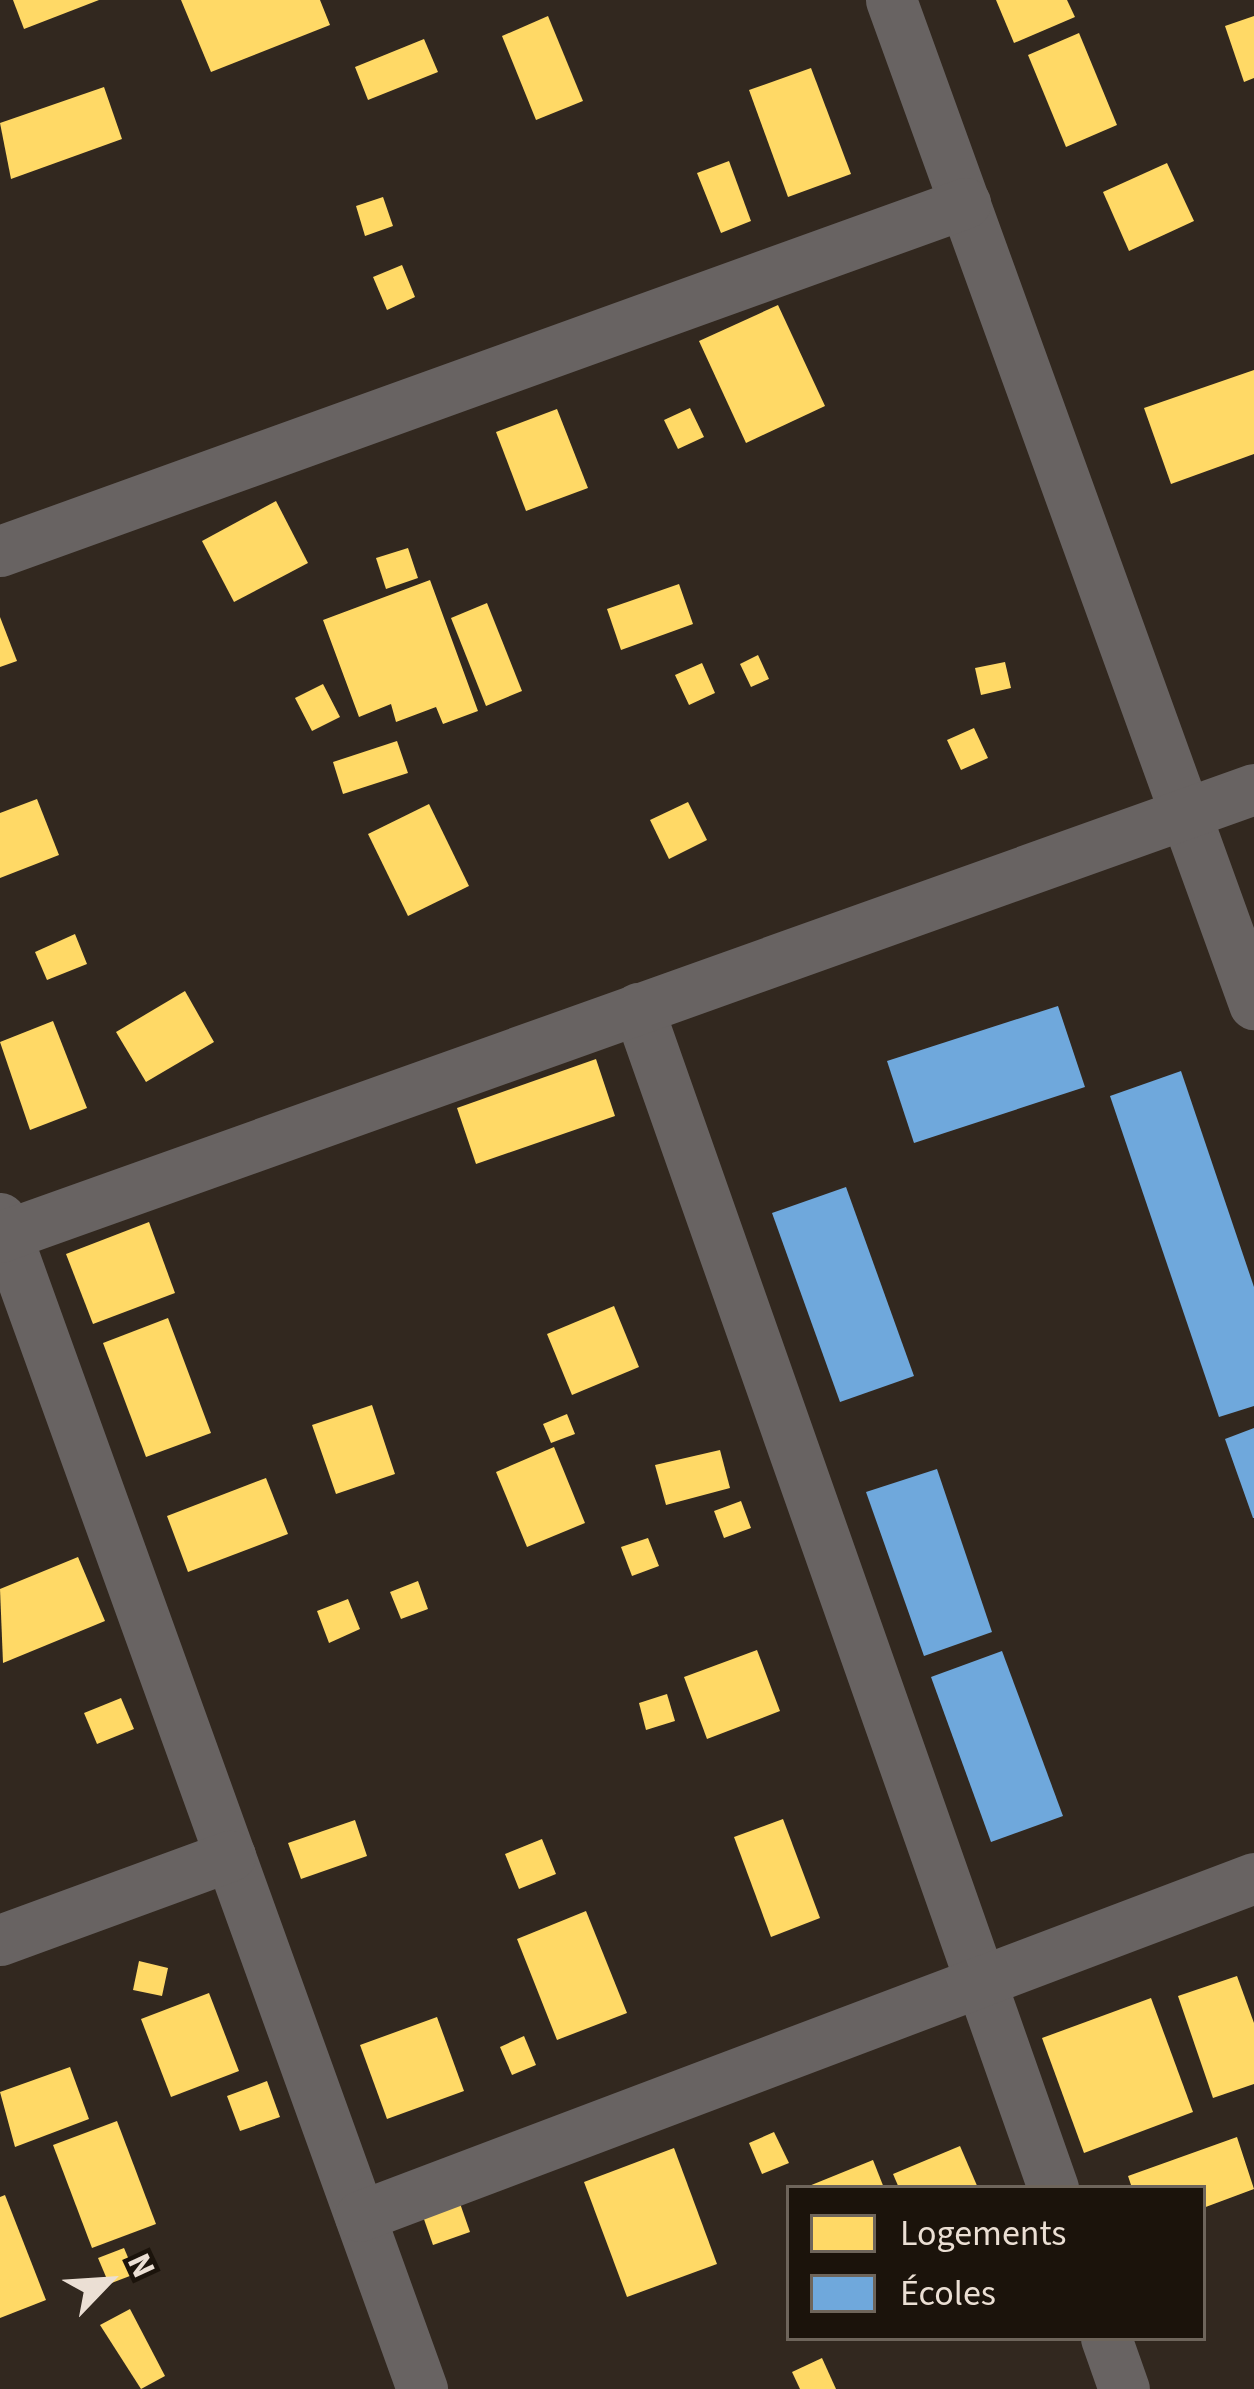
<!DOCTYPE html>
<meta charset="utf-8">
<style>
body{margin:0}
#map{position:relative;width:1254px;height:2389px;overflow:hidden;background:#32281f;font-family:"Source Sans 3",sans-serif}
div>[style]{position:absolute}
.homes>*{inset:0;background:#ffd966}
.schools>*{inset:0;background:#6fa8dc}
.minor>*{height:51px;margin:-25.5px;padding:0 25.5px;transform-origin:25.5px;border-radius:25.5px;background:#686362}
span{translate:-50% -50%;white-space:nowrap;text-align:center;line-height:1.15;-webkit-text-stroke:12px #1b130b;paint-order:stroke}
.legend{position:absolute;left:786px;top:2185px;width:420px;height:156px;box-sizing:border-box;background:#1b130b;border:3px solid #6e655b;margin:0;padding:15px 21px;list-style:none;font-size:36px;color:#ebdfd4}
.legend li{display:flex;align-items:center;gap:24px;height:60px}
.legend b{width:60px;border:3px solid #6e655b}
.north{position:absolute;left:48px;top:2221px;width:120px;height:120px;-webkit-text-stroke:9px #1b130b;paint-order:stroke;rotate:65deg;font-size:33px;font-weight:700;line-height:48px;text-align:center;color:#ebdfd4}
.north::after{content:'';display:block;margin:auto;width:42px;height:54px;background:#ebdfd4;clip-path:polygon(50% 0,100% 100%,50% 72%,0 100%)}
</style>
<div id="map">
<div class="homes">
<i style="clip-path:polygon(13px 0,99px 0,24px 29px)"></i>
<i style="clip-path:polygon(181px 0,320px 0,330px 25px,211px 72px)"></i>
<i style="clip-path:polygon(996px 0,1067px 0,1075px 17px,1014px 43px)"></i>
<i style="clip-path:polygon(548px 16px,583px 101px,536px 120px,502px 36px)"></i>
<i style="clip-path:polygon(1254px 16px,1254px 78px,1244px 82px,1225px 26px)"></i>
<i style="clip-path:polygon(1079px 33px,1117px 125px,1066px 147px,1028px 55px)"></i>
<i style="clip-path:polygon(424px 39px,438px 72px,368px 100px,355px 67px)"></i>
<i style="clip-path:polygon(811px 68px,851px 174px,788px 197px,749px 90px)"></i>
<i style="clip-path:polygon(104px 87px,122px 139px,11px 179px,0 123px)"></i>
<i style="clip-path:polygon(729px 161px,751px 221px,721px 233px,697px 173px)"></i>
<i style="clip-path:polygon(1167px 163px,1194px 221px,1129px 251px,1103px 192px)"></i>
<i style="clip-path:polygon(383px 197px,393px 226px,365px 236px,356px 206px)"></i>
<i style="clip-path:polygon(402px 265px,415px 297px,387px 310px,373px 277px)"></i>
<i style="clip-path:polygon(778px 305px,825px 406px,746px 443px,699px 341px)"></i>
<i style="clip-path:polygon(1254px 370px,1254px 454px,1171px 484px,1144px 408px)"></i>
<i style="clip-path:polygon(690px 408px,704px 437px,678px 449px,664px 420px)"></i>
<i style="clip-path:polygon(557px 409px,588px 488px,526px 511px,496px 432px)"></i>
<i style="clip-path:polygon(276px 501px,308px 563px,234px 602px,202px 541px)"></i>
<i style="clip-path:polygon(408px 548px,418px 578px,386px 589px,376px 558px)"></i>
<i style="clip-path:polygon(430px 580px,478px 711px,443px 724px,436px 707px,396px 722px,391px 704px,359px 717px,323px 620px)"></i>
<i style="clip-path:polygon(679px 584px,693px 624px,621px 650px,607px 609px)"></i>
<i style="clip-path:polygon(487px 603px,522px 691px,486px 706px,451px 618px)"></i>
<i style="clip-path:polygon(0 617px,17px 661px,0 667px)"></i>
<i style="clip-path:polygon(758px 655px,769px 679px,751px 687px,740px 664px)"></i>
<i style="clip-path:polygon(1005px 662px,1011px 688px,981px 695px,975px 668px)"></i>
<i style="clip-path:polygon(702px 663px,715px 693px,689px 705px,675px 675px)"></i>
<i style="clip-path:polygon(323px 684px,340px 717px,312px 731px,295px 698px)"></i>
<i style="clip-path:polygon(974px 728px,988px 758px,961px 770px,947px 740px)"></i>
<i style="clip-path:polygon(397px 741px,408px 773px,343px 794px,333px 762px)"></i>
<i style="clip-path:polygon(37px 799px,59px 855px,0 878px,0 813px)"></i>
<i style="clip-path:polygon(688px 802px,707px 840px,669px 859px,650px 820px)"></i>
<i style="clip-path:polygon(429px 804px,469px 886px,408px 916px,368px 834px)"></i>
<i style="clip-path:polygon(75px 934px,87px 964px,47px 980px,35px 952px)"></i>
<i style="clip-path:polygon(185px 991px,214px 1042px,146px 1082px,116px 1032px)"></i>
<i style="clip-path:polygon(53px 1021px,87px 1108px,30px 1130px,0 1042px)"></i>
<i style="clip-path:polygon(596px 1059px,615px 1116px,476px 1164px,457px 1108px)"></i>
<i style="clip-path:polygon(149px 1222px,175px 1293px,93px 1324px,66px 1254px)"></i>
<i style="clip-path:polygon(614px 1306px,639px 1367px,572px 1395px,547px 1334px)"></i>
<i style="clip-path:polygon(168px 1318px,211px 1433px,146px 1457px,103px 1343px)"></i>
<i style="clip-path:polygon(372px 1405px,395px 1474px,336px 1494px,312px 1425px)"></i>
<i style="clip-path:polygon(567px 1414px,575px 1434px,551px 1443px,543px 1424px)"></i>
<i style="clip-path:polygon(554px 1447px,585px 1523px,527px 1547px,496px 1472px)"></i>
<i style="clip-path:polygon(720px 1450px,730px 1488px,666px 1505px,655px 1465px)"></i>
<i style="clip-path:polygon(266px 1478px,288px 1534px,188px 1572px,167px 1516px)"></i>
<i style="clip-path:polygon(741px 1501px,751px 1528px,724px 1538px,714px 1511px)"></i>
<i style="clip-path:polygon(648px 1538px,659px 1566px,632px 1576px,621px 1547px)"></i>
<i style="clip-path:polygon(78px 1557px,105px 1621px,3px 1663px,0 1589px)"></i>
<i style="clip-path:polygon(418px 1581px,428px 1609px,401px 1619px,390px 1592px)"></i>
<i style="clip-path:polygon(348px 1599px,360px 1629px,329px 1643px,317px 1611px)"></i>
<i style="clip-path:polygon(757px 1650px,780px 1711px,707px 1739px,684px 1677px)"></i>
<i style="clip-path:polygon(667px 1694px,675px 1721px,646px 1730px,639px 1703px)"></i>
<i style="clip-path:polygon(121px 1698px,134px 1729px,97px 1744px,84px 1713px)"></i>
<i style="clip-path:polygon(783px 1819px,820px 1918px,771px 1937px,734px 1837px)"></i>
<i style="clip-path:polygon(355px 1820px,367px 1856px,301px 1879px,288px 1843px)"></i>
<i style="clip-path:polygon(542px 1839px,556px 1874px,519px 1889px,505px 1854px)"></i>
<i style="clip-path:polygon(586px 1911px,627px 2013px,557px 2040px,517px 1939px)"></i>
<i style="clip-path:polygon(139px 1961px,168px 1968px,162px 1996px,133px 1990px)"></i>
<i style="clip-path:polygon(1237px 1976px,1254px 2023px,1254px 2084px,1213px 2098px,1178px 1996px)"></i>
<i style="clip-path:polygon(209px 1993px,239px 2071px,171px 2097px,141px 2019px)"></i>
<i style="clip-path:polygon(1151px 1998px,1193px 2112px,1084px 2153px,1042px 2038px)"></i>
<i style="clip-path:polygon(437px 2017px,464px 2091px,387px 2119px,360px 2045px)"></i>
<i style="clip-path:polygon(524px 2036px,536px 2065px,512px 2075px,500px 2047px)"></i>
<i style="clip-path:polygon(70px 2067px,89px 2119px,15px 2147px,0 2092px)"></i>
<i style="clip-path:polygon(267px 2081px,280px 2117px,240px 2131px,227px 2096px)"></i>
<i style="clip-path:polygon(117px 2121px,156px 2224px,92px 2248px,53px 2145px)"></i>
<i style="clip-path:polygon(774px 2132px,789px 2163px,762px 2174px,749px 2143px)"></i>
<i style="clip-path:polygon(1237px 2137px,1254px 2189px,1203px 2208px,1203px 2188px,1132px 2188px,1128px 2176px)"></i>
<i style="clip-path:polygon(960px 2146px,978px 2188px,899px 2188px,893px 2174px)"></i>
<i style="clip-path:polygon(674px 2148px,717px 2264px,627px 2297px,584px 2182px)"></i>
<i style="clip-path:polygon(873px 2160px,884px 2188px,804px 2188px)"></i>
<i style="clip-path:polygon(456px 2192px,470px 2232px,433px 2245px,419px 2205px)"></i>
<i style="clip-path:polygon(5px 2195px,46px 2300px,0 2318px,0 2197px)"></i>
<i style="clip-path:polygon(124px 2248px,135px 2274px,109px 2284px,98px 2258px)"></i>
<i style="clip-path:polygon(130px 2309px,165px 2376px,141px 2389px,100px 2325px)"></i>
<i style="clip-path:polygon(822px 2358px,836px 2389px,800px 2389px,792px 2372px)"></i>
</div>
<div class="schools">
<i style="clip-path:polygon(1058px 1006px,1085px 1087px,914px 1143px,887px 1061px)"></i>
<i style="clip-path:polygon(1181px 1071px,1254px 1287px,1254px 1406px,1219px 1417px,1110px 1096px)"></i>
<i style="clip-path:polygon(846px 1187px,914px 1376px,840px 1402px,772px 1213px)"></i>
<i style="clip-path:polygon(1254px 1428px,1254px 1518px,1253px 1518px,1225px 1439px)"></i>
<i style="clip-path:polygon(937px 1469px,992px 1632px,924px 1656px,866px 1492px)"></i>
<i style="clip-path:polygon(1002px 1651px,1063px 1816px,991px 1842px,931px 1677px)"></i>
</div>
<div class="minor">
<i style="left:891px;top:0;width:1068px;rotate:70.12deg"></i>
<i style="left:0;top:551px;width:1026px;rotate:-19.83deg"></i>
<i style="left:638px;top:1008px;width:1251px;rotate:70.62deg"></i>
<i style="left:0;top:1218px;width:1245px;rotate:70.18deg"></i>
<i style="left:0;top:1237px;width:1332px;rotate:-19.66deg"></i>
<i style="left:0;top:1940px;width:245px;rotate:-20.1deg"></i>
<i style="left:360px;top:2216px;width:956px;rotate:-20.71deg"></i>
<i style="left:1106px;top:2338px;width:54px;rotate:70.6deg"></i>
</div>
<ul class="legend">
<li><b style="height:33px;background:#ffd966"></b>Logements</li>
<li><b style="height:33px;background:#6fa8dc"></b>Écoles</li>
</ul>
<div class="north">N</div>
</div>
